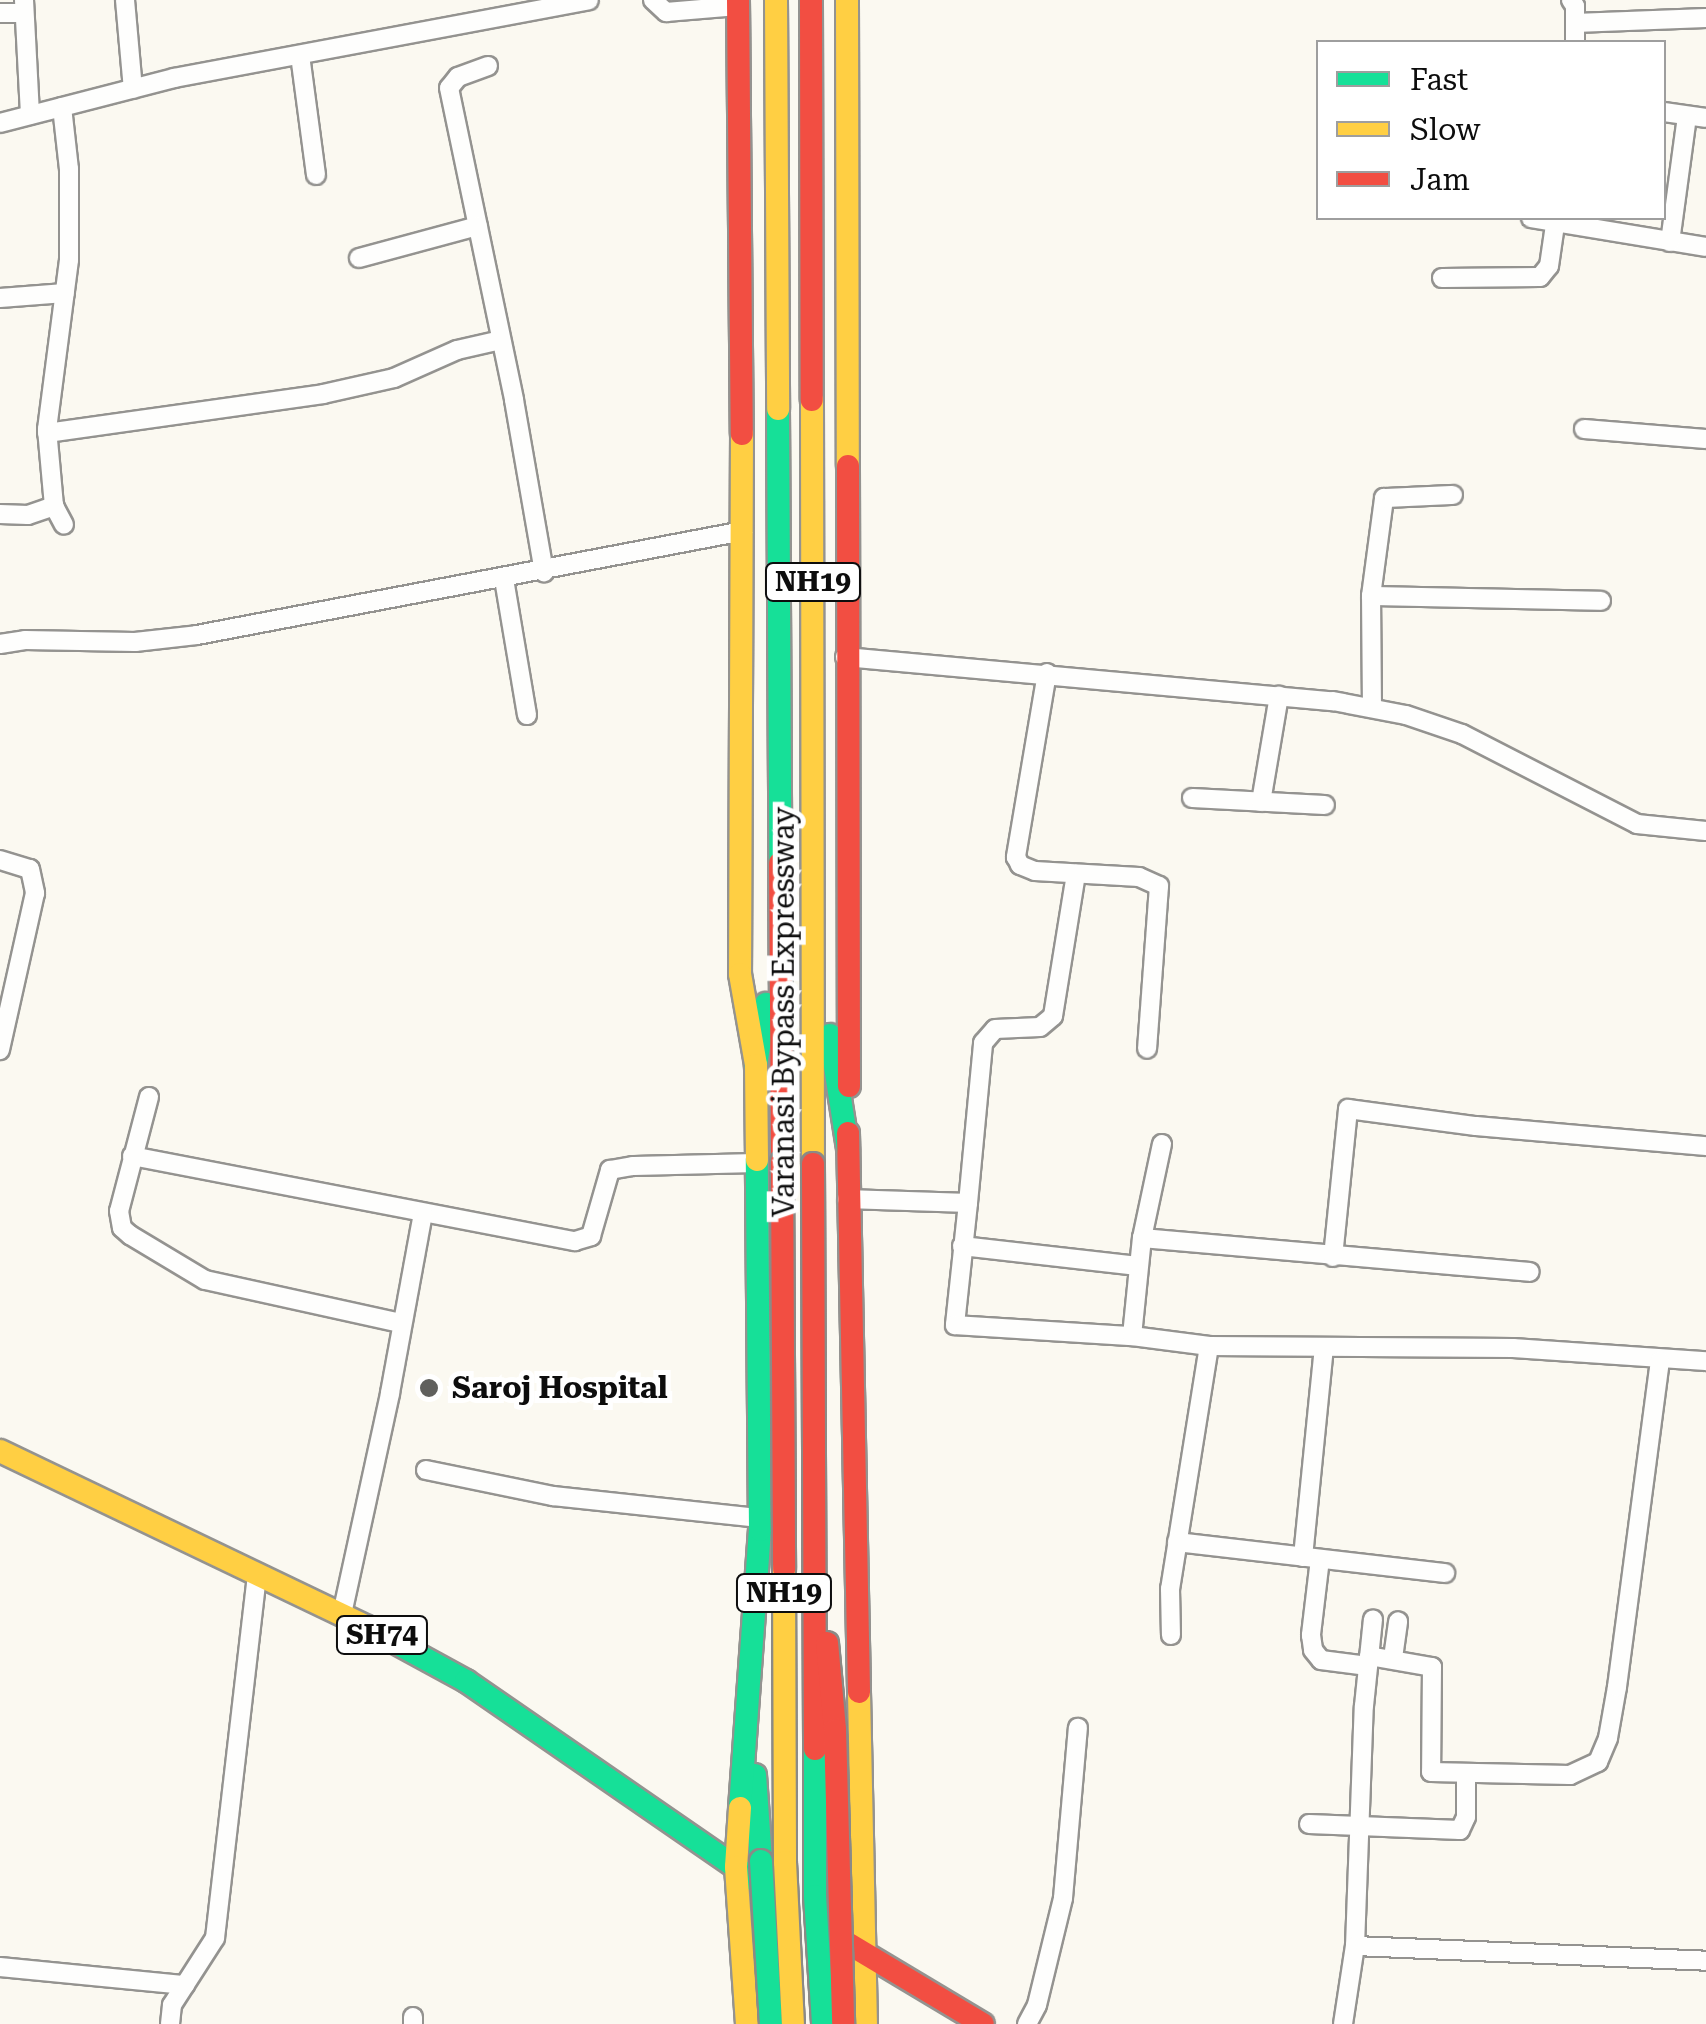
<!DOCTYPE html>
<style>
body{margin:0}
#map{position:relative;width:1706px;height:2024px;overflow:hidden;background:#fbf9f1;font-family:"Roboto Serif",serif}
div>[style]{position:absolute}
.roads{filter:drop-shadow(2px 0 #949390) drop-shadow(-2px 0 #949390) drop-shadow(0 2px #949390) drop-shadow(0 -2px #949390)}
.street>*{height:18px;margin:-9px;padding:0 9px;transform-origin:9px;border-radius:9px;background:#fefefd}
.fast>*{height:22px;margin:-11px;padding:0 11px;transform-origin:11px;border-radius:11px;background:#16e098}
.slow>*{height:22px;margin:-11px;padding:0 11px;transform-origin:11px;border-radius:11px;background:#ffcf43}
.jam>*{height:22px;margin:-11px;padding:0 11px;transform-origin:11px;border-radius:11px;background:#f24e42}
.bridges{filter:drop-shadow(2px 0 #8b8a86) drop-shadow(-2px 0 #8b8a86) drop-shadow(0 2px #8b8a86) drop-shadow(0 -2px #8b8a86)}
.fast-bridge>*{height:22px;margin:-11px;padding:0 11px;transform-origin:11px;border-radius:11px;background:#16e098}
.slow-bridge>*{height:22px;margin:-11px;padding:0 11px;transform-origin:11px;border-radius:11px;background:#ffcf43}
.jam-bridge>*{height:22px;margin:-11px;padding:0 11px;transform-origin:11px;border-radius:11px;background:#f24e42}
.dots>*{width:28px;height:28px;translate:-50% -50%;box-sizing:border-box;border:5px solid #fff;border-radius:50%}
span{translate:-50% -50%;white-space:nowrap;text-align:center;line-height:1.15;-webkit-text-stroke:10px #fff;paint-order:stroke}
.shield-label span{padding:2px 8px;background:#fff;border:2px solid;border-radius:8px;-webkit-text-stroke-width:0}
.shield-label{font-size:28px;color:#0d0d0d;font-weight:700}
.street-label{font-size:30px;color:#0d0d0d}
.poi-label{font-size:30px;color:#0d0d0d;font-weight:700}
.left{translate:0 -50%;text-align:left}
.legend{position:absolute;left:1316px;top:40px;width:350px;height:180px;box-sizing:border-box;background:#fff;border:2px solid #9e9e9e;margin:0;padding:12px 18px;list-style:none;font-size:30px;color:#0d0d0d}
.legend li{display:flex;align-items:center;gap:20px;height:50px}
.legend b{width:50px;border:2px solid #9e9e9e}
</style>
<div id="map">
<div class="roads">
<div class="street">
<i style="left:24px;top:0;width:115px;rotate:87deg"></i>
<i style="left:125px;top:0;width:89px;rotate:84.9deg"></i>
<i style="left:653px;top:0;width:18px;rotate:43deg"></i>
<i style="left:666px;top:12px;width:72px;rotate:-4.8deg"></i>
<i style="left:1571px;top:0;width:7px;rotate:56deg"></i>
<i style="left:1575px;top:6px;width:36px;rotate:90deg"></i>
<i style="left:0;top:13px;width:24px"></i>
<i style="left:1575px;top:23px;width:131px;rotate:-2.2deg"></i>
<i style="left:300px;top:55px;width:121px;rotate:82.4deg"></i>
<i style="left:488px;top:66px;width:32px;rotate:160deg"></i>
<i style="left:458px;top:77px;width:14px;rotate:129deg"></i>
<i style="left:449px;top:88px;width:319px;rotate:78.2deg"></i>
<i style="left:514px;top:400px;width:175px;rotate:80.1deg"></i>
<i style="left:62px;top:107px;width:62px;rotate:83.6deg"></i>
<i style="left:69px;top:169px;width:91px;rotate:90deg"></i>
<i style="left:69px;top:260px;width:170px;rotate:97.4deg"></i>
<i style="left:47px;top:429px;width:77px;rotate:84.8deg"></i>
<i style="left:54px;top:506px;width:21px;rotate:62deg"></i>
<i style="left:1664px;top:112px;width:42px;rotate:8.1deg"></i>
<i style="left:0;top:123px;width:180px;rotate:-14.5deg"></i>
<i style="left:174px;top:78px;width:422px;rotate:-10.6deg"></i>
<i style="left:1531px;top:218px;width:177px;rotate:9.4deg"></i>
<i style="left:1670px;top:242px;width:127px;rotate:-82.3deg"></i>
<i style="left:359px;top:258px;width:123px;rotate:-15.1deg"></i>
<i style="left:1442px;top:278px;width:98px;rotate:-0.6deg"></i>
<i style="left:1540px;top:277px;width:14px;rotate:-51deg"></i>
<i style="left:1549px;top:266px;width:49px;rotate:-81.7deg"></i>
<i style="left:0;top:298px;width:65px;rotate:-4.4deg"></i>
<i style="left:1584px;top:429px;width:122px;rotate:4.7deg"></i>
<i style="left:47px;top:433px;width:279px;rotate:-8deg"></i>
<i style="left:323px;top:394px;width:73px;rotate:-12.7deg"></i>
<i style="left:394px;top:378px;width:69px;rotate:-24deg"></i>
<i style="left:457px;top:350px;width:45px;rotate:-12.8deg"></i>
<i style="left:0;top:514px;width:28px;rotate:2deg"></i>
<i style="left:28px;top:515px;width:28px;rotate:-19deg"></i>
<i style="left:504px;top:579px;width:138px;rotate:80.4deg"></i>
<i style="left:1371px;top:596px;width:230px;rotate:1.2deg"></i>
<i style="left:0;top:644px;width:25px;rotate:-9deg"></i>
<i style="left:25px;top:640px;width:110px;rotate:1deg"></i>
<i style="left:135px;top:642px;width:62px;rotate:-6.4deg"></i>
<i style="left:197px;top:635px;width:556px;rotate:-10.78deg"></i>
<i style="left:845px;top:657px;width:490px;rotate:5.2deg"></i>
<i style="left:1333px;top:701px;width:74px;rotate:10.9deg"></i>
<i style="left:1406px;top:715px;width:59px;rotate:18.7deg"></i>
<i style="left:1462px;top:734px;width:197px;rotate:27.2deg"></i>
<i style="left:1637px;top:824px;width:69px;rotate:5.8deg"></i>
<i style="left:1047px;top:673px;width:187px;rotate:99.6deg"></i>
<i style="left:1016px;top:857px;width:9px;rotate:63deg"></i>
<i style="left:1020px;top:865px;width:16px;rotate:22deg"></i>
<i style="left:1035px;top:871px;width:104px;rotate:3.3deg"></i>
<i style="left:1139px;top:877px;width:22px;rotate:24deg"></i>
<i style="left:1159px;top:886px;width:163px;rotate:94.2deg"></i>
<i style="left:1372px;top:708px;width:112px;rotate:-90.5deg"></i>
<i style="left:1371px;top:596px;width:99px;rotate:-82.4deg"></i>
<i style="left:1384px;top:498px;width:69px;rotate:-2.5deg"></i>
<i style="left:1192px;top:798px;width:133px;rotate:3deg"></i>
<i style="left:1261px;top:802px;width:108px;rotate:-80.4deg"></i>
<i style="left:0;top:860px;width:31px;rotate:17deg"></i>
<i style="left:30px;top:869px;width:25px;rotate:78deg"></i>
<i style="left:35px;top:893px;width:161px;rotate:102.6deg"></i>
<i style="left:149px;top:1097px;width:118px;rotate:104.7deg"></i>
<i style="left:119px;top:1211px;width:17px;rotate:80deg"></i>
<i style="left:122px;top:1228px;width:11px;rotate:41deg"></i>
<i style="left:130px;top:1235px;width:87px;rotate:31deg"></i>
<i style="left:205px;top:1280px;width:201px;rotate:12.4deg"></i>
<i style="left:132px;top:1156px;width:451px;rotate:10.9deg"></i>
<i style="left:575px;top:1241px;width:17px;rotate:-17deg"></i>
<i style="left:591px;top:1236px;width:69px;rotate:-73.9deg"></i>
<i style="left:610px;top:1170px;width:23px;rotate:-10deg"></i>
<i style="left:633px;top:1166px;width:124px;rotate:-1.4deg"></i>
<i style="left:847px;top:1199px;width:121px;rotate:1.9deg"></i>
<i style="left:968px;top:1203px;width:123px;rotate:96.1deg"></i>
<i style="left:955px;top:1325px;width:177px;rotate:3.6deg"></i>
<i style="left:1132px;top:1336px;width:99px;rotate:-84.2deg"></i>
<i style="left:1142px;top:1238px;width:96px;rotate:-78deg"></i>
<i style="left:968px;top:1203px;width:161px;rotate:-84.6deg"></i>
<i style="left:983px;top:1043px;width:18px;rotate:-49deg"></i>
<i style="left:995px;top:1029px;width:45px;rotate:-2.5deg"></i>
<i style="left:1040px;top:1027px;width:17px;rotate:-40deg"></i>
<i style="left:1053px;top:1016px;width:144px;rotate:-80.8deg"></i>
<i style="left:1142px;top:1238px;width:389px;rotate:5deg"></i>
<i style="left:962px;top:1246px;width:177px;rotate:6.5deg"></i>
<i style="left:1333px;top:1257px;width:149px;rotate:-84.2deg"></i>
<i style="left:1348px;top:1109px;width:129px;rotate:7.6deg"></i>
<i style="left:1476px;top:1126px;width:231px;rotate:5deg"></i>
<i style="left:1132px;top:1336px;width:78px;rotate:7.4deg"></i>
<i style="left:1209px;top:1346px;width:246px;rotate:99.1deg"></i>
<i style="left:1170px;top:1589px;width:46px;rotate:88.8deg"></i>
<i style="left:1209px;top:1346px;width:304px;rotate:0.4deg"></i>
<i style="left:1513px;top:1348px;width:193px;rotate:3.9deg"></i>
<i style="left:426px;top:1470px;width:130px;rotate:11.6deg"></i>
<i style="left:553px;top:1496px;width:208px;rotate:6.1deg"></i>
<i style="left:1177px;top:1542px;width:270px;rotate:6.6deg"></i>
<i style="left:1303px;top:1557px;width:211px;rotate:-84.3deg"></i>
<i style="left:1320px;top:1559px;width:77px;rotate:96.8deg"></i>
<i style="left:1311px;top:1635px;width:15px;rotate:82deg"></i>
<i style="left:1313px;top:1650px;width:13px;rotate:51deg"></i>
<i style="left:1321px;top:1660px;width:47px;rotate:7.3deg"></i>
<i style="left:342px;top:1614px;width:226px;rotate:-77.7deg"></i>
<i style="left:390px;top:1393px;width:182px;rotate:-79.6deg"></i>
<i style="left:1369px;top:1656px;width:64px;rotate:9.9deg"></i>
<i style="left:1432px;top:1667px;width:105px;rotate:90.5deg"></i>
<i style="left:1431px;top:1772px;width:139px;rotate:1.2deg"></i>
<i style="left:1570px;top:1775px;width:31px;rotate:-25deg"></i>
<i style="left:1598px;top:1762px;width:26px;rotate:-67deg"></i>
<i style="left:1608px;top:1738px;width:52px;rotate:-80deg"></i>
<i style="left:1617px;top:1687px;width:329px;rotate:-82.5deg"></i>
<i style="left:1393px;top:1658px;width:37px;rotate:-82deg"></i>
<i style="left:1309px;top:1824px;width:151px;rotate:2.3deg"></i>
<i style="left:1460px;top:1830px;width:14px;rotate:-65deg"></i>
<i style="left:1466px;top:1817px;width:41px;rotate:-90deg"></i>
<i style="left:1355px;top:1946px;width:240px;rotate:-87.9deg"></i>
<i style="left:1364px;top:1706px;width:87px;rotate:-84.1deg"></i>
<i style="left:0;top:1967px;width:186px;rotate:5.6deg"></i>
<i style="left:170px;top:2024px;width:19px;rotate:-84deg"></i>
<i style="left:172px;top:2005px;width:80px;rotate:-57.3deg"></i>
<i style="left:215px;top:1938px;width:367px;rotate:-83.4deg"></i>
<i style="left:413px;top:2024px;width:7px;rotate:-90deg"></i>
<i style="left:1027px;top:2024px;width:21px;rotate:-62deg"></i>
<i style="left:1037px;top:2005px;width:110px;rotate:-76.3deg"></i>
<i style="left:1063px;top:1898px;width:171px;rotate:-85deg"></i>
<i style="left:1343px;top:2024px;width:79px;rotate:-81.3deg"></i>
<i style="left:1355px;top:1946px;width:351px;rotate:2.4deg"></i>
</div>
<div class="fast">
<i style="left:778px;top:409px;width:454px;rotate:89.7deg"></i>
<i style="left:830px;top:1035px;width:115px;rotate:81deg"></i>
<i style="left:756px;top:1065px;width:62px;rotate:-80.7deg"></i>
<i style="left:367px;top:1627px;width:113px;rotate:28.6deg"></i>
<i style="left:466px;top:1681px;width:375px;rotate:34.6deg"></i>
<i style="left:755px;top:1775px;width:86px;rotate:86deg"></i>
<i style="left:740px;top:1808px;width:279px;rotate:-85.9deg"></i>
<i style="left:760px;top:1530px;width:370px;rotate:-90.5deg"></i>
</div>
<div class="slow">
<i style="left:776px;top:0;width:409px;rotate:89.7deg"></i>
<i style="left:847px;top:0;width:466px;rotate:89.9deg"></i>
<i style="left:812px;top:400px;width:764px;rotate:89.93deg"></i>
<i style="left:742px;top:434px;width:540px;rotate:90.21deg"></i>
<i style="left:740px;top:974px;width:92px;rotate:80deg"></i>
<i style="left:756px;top:1065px;width:95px;rotate:89.4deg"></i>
<i style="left:0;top:1451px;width:407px;rotate:25.6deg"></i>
<i style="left:859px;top:1692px;width:332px;rotate:88.8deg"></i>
<i style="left:740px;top:1808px;width:59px;rotate:93.9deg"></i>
<i style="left:736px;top:1867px;width:157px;rotate:86deg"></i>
</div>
<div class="jam">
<i style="left:738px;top:0;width:434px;rotate:89.5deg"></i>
<i style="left:811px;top:0;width:400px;rotate:89.9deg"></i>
<i style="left:848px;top:466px;width:620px;rotate:89.91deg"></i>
<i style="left:780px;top:863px;width:299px;rotate:89.6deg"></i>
<i style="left:848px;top:1133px;width:559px;rotate:88.87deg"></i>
<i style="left:824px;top:1929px;width:185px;rotate:30.9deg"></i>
</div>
</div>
<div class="bridges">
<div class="fast-bridge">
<i style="left:815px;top:1749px;width:147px;rotate:90deg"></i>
<i style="left:815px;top:1896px;width:128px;rotate:86.4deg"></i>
<i style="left:761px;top:1861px;width:163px;rotate:86.5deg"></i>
</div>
<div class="slow-bridge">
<i style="left:784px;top:1569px;width:293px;rotate:89.8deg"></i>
<i style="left:785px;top:1862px;width:162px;rotate:87.2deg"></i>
</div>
<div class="jam-bridge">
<i style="left:782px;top:1162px;width:407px;rotate:89.7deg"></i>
<i style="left:813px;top:1164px;width:585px;rotate:89.8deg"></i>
<i style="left:827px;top:1643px;width:87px;rotate:84.7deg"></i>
<i style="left:835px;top:1730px;width:294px;rotate:88.4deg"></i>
</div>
</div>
<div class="dots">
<i style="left:429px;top:1388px;background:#60605d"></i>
</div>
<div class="shield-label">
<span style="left:813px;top:582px">NH19</span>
<span style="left:784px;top:1593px">NH19</span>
<span style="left:382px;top:1635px">SH74</span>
</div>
<div class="street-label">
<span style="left:784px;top:1012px;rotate:-90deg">Varanasi Bypass Expressway</span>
</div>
<div class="poi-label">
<span class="left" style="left:452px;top:1388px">Saroj Hospital</span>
</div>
<ul class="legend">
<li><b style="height:12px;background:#16e098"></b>Fast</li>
<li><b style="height:12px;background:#ffcf43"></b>Slow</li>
<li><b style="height:12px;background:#f24e42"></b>Jam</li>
</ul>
</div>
